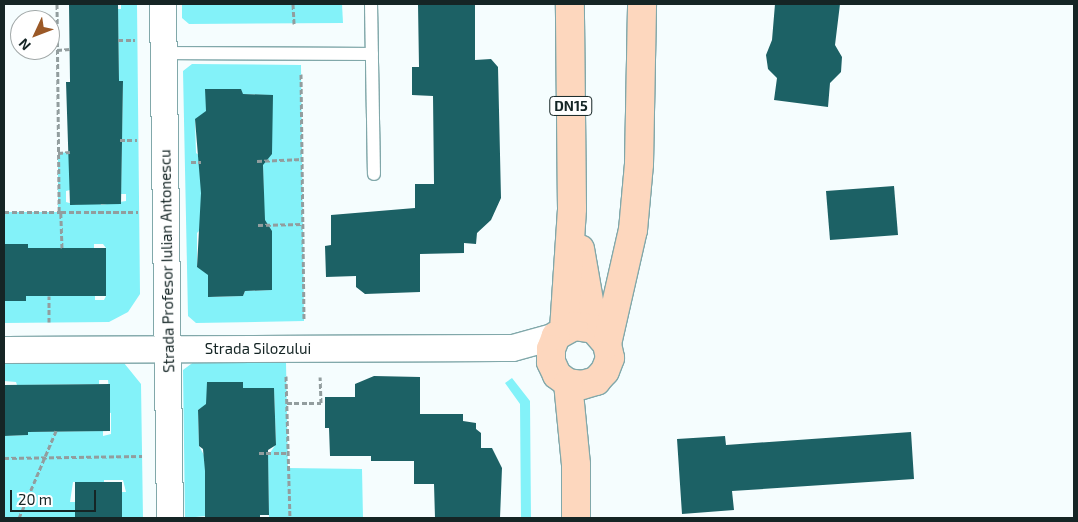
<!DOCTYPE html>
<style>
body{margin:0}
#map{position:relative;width:1078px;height:522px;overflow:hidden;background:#f5fdfe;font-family:"Exo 2",sans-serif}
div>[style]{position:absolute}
.green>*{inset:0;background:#83f2f9}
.building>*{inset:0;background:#1c6165}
.path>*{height:3px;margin-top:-1.5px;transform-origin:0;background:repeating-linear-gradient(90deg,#929d9e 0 5px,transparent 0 7.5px)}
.roads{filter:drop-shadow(1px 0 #81a8aa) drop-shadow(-1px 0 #81a8aa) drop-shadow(0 1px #81a8aa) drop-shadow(0 -1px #81a8aa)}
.service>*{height:12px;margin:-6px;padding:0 6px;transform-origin:6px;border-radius:6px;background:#fff}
.minor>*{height:26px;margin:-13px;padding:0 13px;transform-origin:13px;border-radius:13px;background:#fff}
.primary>*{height:28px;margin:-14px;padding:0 14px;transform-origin:14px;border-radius:14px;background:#fdd7be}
span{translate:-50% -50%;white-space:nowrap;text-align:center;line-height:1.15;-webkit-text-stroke:5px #fff;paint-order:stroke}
.shield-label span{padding:1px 4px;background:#fff;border:1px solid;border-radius:4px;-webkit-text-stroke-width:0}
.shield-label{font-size:14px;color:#152525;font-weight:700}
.street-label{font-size:15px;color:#152525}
.frame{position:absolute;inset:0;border:5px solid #152525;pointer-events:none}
.north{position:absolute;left:10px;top:10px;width:50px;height:50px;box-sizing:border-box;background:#fff;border:1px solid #a1a8a8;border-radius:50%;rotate:227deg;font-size:14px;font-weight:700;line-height:20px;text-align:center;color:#152525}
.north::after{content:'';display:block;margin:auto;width:18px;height:22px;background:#9b5927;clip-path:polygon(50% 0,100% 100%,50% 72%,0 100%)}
.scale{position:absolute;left:10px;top:490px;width:86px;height:22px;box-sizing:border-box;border:2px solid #152525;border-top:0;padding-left:6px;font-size:15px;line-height:18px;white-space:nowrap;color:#152525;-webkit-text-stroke:4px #fff;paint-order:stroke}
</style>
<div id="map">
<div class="green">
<i style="clip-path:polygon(121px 4px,137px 4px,140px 294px,128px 312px,109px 322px,4px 323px,4px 301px,26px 301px,26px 296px,95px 296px,95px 300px,104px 300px,106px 296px,106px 278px,100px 278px,106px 266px,106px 248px,103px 244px,94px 244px,94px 248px,28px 248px,28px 244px,4px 244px,4px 212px,58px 212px,58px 153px,70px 152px,70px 190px,66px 191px,66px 202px,76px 205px,100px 200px,101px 205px,126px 201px,126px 194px,121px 194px,123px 81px,119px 81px,118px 9px,121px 9px)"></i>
<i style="clip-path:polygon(182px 4px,342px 4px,343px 23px,189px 24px,182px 18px)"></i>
<i style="clip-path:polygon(evenodd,192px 64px,301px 65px,304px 321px,196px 323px,188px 316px,183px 71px,192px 64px,243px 94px,269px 95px,263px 157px,264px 228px,272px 231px,272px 290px,245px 291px,243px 296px,212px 297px,208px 293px,208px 285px,213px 285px,208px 271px,197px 267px,197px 233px,201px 229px,201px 157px,196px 153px,195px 119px,212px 120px,243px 94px)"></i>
<i style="clip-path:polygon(195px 361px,286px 362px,288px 468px,362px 469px,363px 518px,269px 518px,268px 456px,259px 453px,270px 453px,276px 444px,274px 389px,243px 388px,242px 382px,210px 382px,207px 385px,214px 413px,201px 408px,198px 410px,199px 446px,205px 457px,206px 516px,185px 518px,183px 370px)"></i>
<i style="clip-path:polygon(124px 363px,141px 384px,143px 518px,122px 518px,122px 492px,126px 492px,123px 480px,104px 480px,104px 487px,78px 487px,78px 482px,73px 482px,70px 502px,75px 502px,75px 518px,4px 518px,4px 436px,28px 435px,28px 432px,103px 431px,103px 436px,111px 434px,111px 413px,106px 412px,106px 402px,110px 401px,108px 380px,99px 380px,99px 384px,17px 385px,16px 382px,4px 381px,4px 364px)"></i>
<i style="clip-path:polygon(512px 378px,530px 401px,531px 518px,521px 518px,520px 404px,505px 383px)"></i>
</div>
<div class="building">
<i style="clip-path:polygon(69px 4px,118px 4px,119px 81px,123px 81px,121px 204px,70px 205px,66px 82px,70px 82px)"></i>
<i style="clip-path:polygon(418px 4px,475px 4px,475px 60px,491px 59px,498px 67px,501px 198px,491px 220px,477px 233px,476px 244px,464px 243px,464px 253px,420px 254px,420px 292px,365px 294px,356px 287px,356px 276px,326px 277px,325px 246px,331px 245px,331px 215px,415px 208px,415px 184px,434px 184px,433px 96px,412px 95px,412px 67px,419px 67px)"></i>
<i style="clip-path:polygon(775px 4px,840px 4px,835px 45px,842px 57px,841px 72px,830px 83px,828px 107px,774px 100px,777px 78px,768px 69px,766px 55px,772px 40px)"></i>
<i style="clip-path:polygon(205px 89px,241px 89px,243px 94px,273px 95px,272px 154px,263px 165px,265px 220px,272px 231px,272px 290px,245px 291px,243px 296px,208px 297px,208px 275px,197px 267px,201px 193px,195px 119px,206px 111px)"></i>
<i style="clip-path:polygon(894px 186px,898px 235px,830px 240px,826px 191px)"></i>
<i style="clip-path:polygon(4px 244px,28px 244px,28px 248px,106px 248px,106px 296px,26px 296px,26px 301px,4px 301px)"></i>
<i style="clip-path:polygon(374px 376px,420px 377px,420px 414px,463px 414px,463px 421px,476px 423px,476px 429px,481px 433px,481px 448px,492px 448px,502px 468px,500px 518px,435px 518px,434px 484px,414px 484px,414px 461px,371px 461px,371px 456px,330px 456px,329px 428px,325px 428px,325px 397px,355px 397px,355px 384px)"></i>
<i style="clip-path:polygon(207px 382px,243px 382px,243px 388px,274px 388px,276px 445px,268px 450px,269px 515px,260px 515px,260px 518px,205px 518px,205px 471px,203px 449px,199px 446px,198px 410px,206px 404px)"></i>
<i style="clip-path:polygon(110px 384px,110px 431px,28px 432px,28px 435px,4px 436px,4px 385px)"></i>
<i style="clip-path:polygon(911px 432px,914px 479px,732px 491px,734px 510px,682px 514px,677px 439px,725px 436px,726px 445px)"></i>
<i style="clip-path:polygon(75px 482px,122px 482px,122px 518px,75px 518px)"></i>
</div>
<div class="path">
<i style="left:57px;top:4px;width:208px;rotate:89.4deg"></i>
<i style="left:293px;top:4px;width:20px;rotate:87deg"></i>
<i style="left:118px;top:40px;width:17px"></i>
<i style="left:57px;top:50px;width:13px;rotate:-4deg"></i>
<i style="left:301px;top:74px;width:247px;rotate:89.3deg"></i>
<i style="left:120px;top:140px;width:17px"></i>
<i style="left:58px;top:153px;width:12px;rotate:-5deg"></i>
<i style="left:257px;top:161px;width:46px;rotate:-2.5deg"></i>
<i style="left:191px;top:162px;width:10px"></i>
<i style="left:4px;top:212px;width:57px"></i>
<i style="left:258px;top:225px;width:45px;rotate:-1.3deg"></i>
<i style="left:62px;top:248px;width:36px;rotate:-92deg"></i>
<i style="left:61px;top:212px;width:77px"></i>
<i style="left:49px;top:322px;width:26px;rotate:-90deg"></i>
<i style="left:286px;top:376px;width:142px;rotate:88.4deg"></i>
<i style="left:287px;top:403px;width:34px"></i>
<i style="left:321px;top:403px;width:26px;rotate:-92deg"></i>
<i style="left:259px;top:453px;width:29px"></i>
<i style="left:4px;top:458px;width:138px;rotate:-0.8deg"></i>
<i style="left:19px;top:518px;width:95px;rotate:-67deg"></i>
</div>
<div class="roads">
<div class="service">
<i style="left:371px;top:4px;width:170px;rotate:89deg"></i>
<i style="left:164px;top:53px;width:208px;rotate:0.3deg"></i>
</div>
<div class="minor">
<i style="left:163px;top:4px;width:514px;rotate:89.22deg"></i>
<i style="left:4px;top:350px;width:509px;rotate:-0.23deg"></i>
<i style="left:513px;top:348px;width:45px;rotate:-15.6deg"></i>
</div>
<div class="primary">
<i style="left:580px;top:249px;width:81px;rotate:80.1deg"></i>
<i style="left:564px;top:330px;width:122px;rotate:-86.2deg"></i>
<i style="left:572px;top:208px;width:204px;rotate:-90.6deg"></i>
<i style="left:607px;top:344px;width:20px;rotate:-131deg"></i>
<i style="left:594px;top:329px;width:20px;rotate:-171deg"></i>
<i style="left:574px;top:326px;width:21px;rotate:151deg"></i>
<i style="left:556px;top:336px;width:14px;rotate:111deg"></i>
<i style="left:551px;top:349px;width:13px;rotate:90deg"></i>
<i style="left:551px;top:362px;width:14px;rotate:65deg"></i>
<i style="left:557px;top:375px;width:14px;rotate:36deg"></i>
<i style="left:568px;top:383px;width:14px;rotate:8deg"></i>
<i style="left:582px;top:385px;width:15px;rotate:-16deg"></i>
<i style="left:596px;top:381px;width:13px;rotate:-48deg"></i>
<i style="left:605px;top:371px;width:14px;rotate:-69deg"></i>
<i style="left:610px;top:358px;width:14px;rotate:-102deg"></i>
<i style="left:607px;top:344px;width:117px;rotate:-77.2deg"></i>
<i style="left:633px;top:230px;width:66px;rotate:-84.8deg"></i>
<i style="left:639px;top:164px;width:160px;rotate:-88.9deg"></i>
<i style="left:568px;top:383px;width:82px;rotate:84.4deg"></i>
<i style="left:576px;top:465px;width:53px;rotate:90deg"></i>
</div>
</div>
<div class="shield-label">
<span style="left:571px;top:106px">DN15</span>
</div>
<div class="street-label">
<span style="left:167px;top:261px;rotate:-91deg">Strada Profesor Iulian Antonescu</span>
<span style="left:258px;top:349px">Strada Silozului</span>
</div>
<div class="frame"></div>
<div class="north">N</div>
<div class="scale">20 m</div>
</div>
